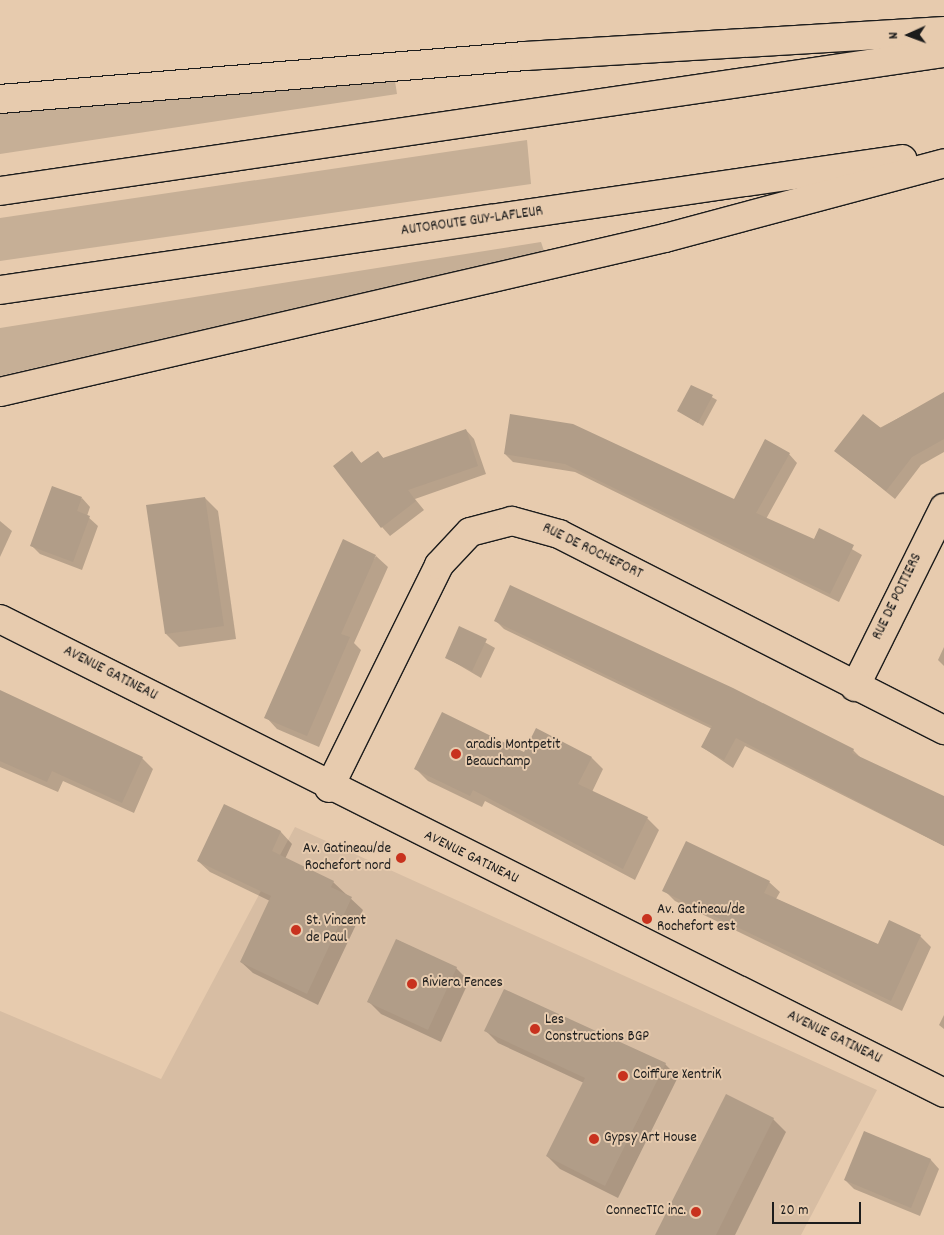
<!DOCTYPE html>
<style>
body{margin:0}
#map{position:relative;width:944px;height:1235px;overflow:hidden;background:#e7cbae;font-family:Dekko,sans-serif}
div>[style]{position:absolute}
.built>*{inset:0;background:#d7bda3}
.green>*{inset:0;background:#c6af96}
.shadow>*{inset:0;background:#0003}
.building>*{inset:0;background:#b19d88}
.roads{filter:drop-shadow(1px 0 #1c1c1c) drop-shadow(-1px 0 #1c1c1c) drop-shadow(0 1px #1c1c1c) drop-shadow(0 -1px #1c1c1c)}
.street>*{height:28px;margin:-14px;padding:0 14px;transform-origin:14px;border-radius:14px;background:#e7cbae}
.secondary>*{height:28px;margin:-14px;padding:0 14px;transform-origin:14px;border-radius:14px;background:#e7cbae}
.highway>*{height:28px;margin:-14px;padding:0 14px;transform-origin:14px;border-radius:14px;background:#e7cbae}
.dots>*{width:14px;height:14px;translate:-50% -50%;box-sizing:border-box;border:2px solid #e7cbae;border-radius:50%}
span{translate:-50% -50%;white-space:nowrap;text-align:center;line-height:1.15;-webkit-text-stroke:4px #e7cbae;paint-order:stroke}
.street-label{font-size:15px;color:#1c1c1c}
.poi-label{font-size:15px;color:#1c1c1c}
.left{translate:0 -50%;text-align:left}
.right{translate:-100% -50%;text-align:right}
.north{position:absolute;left:884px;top:10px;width:50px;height:50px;-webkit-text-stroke:4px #e7cbae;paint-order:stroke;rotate:268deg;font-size:14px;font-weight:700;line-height:20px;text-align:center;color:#1c1c1c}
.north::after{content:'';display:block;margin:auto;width:18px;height:22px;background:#1c1c1c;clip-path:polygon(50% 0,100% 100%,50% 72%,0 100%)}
.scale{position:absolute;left:772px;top:1202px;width:89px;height:22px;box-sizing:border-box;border:2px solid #1c1c1c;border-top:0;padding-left:6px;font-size:15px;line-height:18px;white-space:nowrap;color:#1c1c1c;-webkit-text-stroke:4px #e7cbae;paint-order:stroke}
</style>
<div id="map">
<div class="built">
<i style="clip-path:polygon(295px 827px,877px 1090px,801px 1235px,0 1235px,0 1011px,161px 1079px)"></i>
</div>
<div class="green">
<i style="clip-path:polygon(395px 81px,397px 94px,0 154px,0 113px)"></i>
<i style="clip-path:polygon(527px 140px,531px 184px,0 261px,0 218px)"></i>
<i style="clip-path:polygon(541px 242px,544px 251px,0 376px,0 328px)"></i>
</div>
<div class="shadow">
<i style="clip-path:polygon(692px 386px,717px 400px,703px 426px,679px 411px)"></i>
<i style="clip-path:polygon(944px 394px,944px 452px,921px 465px,895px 499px,836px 451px)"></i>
<i style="clip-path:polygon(511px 415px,735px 500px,789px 454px,797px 463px,766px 519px,814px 540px,819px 530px,862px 555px,839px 602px,575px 472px,513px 462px,505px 454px)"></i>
<i style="clip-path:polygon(466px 430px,474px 439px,486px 474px,415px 499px,424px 510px,390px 536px,382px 527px,352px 453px,362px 464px,378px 452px,384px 459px)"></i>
<i style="clip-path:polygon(82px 498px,90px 507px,87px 516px,98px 526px,82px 570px,40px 554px,31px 545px)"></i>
<i style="clip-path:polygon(205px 498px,218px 511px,236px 639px,179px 647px,166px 634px)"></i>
<i style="clip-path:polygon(0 521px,12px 531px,0 557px)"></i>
<i style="clip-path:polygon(376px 556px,388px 567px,354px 643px,361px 650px,319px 747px,277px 729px,266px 717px)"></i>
<i style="clip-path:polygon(495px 620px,853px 750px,862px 759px,944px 799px,944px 846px,745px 746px,733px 768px,702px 747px,712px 729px,504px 629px)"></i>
<i style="clip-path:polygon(460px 628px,495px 648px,481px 678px,447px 658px)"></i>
<i style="clip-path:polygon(944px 647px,944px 666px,938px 660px)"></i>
<i style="clip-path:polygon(0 692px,142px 758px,153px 769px,134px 813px,63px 781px,58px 792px,0 767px)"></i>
<i style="clip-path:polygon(592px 758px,603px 769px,592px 792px,647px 818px,659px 830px,635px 880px,485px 801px,482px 807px,428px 781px,416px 769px)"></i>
<i style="clip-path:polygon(224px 806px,281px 832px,292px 844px,285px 859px,333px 882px,363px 910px,318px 1005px,253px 973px,241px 962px,270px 901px,210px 872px,198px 861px)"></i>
<i style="clip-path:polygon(769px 882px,780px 892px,776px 899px,879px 945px,920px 936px,931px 947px,902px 1011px,675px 901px,664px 890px)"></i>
<i style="clip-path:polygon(397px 940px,456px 968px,469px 981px,441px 1042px,381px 1014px,368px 1001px)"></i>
<i style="clip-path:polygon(944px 1015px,944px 1029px,939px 1025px)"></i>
<i style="clip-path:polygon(485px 1030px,665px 1064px,678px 1077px,618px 1198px,560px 1169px,547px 1156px,584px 1083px,498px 1043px)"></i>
<i style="clip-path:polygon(727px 1096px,773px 1119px,786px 1132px,735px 1235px,657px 1235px)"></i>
<i style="clip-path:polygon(865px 1133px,931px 1160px,939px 1169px,920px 1216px,854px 1189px,845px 1180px)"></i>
</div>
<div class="building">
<i style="clip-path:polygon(691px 385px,713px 395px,698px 423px,677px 411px)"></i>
<i style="clip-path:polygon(944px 392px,944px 439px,912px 457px,886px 491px,834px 451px,863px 414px,881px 428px)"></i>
<i style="clip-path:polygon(510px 414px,573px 424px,734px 499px,765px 439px,790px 453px,756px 513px,814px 539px,819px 528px,854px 545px,830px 594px,565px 464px,504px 454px)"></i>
<i style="clip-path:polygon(466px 429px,478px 466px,408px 490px,416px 501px,381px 528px,333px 466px,352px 451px,361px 463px,378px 451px,383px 458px)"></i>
<i style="clip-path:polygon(52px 486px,82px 497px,77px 511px,90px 516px,73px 562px,30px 546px)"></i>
<i style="clip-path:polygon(205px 497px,224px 626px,165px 634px,146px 505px)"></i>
<i style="clip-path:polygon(343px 539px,376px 555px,341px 634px,350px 637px,307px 736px,264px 718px)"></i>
<i style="clip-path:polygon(510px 585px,733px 688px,854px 749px,852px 753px,944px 796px,944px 846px,736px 738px,724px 760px,701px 747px,712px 726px,494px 621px)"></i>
<i style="clip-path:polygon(459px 626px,487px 639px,472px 671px,445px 658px)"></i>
<i style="clip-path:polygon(0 690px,143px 757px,122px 803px,52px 771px,47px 782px,0 761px)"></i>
<i style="clip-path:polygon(442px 712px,524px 752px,536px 728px,592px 757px,578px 784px,648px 817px,623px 869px,473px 790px,470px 796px,414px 769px)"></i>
<i style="clip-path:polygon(224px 804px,281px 831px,272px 851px,334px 881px,331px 887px,352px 897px,307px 994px,240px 962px,271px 896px,197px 861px)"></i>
<i style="clip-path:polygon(686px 841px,770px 881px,764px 893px,878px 944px,889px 920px,921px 935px,891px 1001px,662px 891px)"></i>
<i style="clip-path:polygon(396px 939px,457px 967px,428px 1030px,367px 1002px)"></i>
<i style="clip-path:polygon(504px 989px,666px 1063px,605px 1186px,546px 1156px,585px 1078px,484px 1031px)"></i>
<i style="clip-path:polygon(726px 1094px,774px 1118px,716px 1235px,655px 1235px)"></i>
<i style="clip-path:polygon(864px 1131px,931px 1159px,911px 1208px,844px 1180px)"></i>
</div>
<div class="roads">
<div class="street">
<i style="left:855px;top:687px;width:200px;rotate:-63.6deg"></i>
<i style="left:329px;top:788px;width:249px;rotate:-63.7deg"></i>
<i style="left:439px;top:565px;width:45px;rotate:-46.8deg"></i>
<i style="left:470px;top:532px;width:43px;rotate:-14.7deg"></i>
<i style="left:512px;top:521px;width:49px;rotate:15.5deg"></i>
<i style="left:559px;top:534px;width:432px;rotate:27deg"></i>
</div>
<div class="secondary">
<i style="left:0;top:619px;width:1056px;rotate:26.66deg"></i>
</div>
<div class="highway">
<i style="left:0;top:99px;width:527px;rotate:-4.68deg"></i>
<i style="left:525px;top:56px;width:420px;rotate:-3.4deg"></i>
<i style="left:0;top:191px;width:954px;rotate:-8.32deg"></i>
<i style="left:0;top:290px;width:912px;rotate:-8.25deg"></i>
<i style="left:0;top:392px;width:683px;rotate:-13.04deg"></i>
<i style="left:665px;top:238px;width:289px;rotate:-15deg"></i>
</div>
</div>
<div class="dots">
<i style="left:456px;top:754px;background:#c8321e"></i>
<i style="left:401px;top:858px;background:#c8321e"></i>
<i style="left:647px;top:919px;background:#c8321e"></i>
<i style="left:296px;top:930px;background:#c8321e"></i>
<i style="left:412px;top:984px;background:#c8321e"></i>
<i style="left:535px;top:1029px;background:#c8321e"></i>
<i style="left:623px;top:1076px;background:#c8321e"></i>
<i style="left:594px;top:1139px;background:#c8321e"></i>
<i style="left:696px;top:1212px;background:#c8321e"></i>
</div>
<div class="street-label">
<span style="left:472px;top:222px;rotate:-8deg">AUTOROUTE GUY-LAFLEUR</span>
<span style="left:592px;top:552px;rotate:26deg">RUE DE ROCHEFORT</span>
<span style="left:898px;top:597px;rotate:-64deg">RUE DE POITIERS</span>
<span style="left:110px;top:674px;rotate:27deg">AVENUE GATINEAU</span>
<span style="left:471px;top:858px;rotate:26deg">AVENUE GATINEAU</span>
<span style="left:834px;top:1038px;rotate:26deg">AVENUE GATINEAU</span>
</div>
<div class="poi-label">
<span class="left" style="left:466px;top:754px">aradis Montpetit<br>Beauchamp</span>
<span class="right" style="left:391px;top:858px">Av. Gatineau/de<br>Rochefort nord</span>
<span class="left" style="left:657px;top:919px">Av. Gatineau/de<br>Rochefort est</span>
<span class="left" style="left:306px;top:930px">St. Vincent<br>de Paul</span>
<span class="left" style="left:422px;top:984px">Riviera Fences</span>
<span class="left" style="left:545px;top:1029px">Les<br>Constructions BGP</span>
<span class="left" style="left:633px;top:1076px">Coiffure XentriK</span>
<span class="left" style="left:604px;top:1139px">Gypsy Art House</span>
<span class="right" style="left:686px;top:1212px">ConnecTIC inc.</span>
</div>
<div class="north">N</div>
<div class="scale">20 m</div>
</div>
